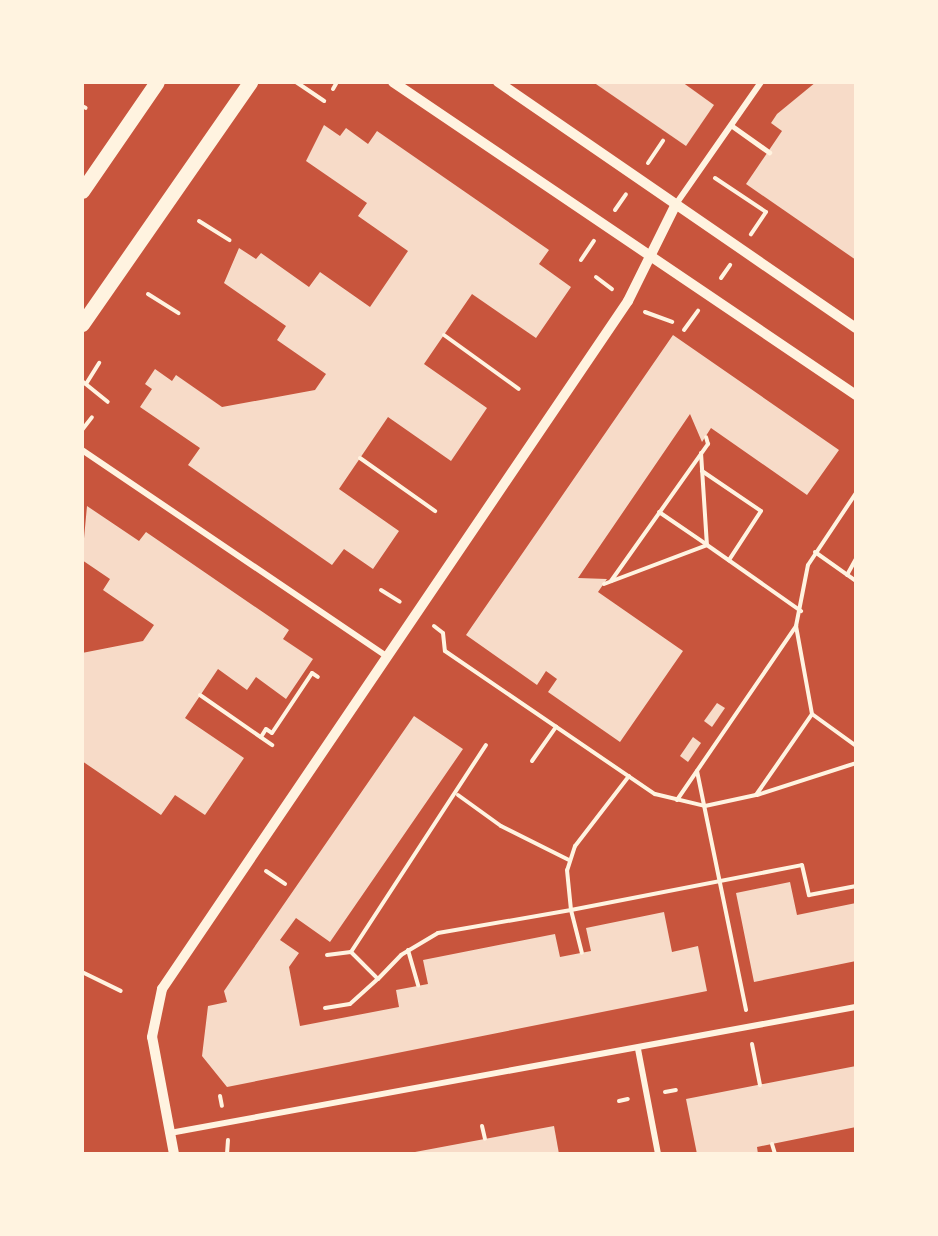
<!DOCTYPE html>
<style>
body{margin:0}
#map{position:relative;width:938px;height:1236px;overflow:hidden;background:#c8553d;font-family:"Work Sans",sans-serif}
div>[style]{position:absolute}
.building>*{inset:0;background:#f7dbc8}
.path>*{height:4px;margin:-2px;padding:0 2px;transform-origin:2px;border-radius:2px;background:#fff3e0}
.service>*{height:4.5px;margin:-2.25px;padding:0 2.25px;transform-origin:2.25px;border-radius:2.25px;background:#fff3e0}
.minor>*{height:6px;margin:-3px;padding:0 3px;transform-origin:3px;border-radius:3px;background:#fff3e0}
.tertiary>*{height:10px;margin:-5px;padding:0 5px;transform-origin:5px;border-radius:5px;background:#fff3e0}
.primary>*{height:15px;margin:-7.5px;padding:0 7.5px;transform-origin:7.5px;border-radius:7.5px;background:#fff3e0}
span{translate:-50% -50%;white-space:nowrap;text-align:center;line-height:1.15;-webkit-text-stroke:6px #fff3e0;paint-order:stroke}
.frame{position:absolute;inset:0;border:84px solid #fff3e0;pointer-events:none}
</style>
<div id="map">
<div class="building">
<i style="clip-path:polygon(593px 82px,682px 82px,714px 105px,686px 146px)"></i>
<i style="clip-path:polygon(816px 82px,856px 82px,856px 260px,746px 184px,782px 131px,771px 123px,777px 114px)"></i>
<i style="clip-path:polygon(324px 125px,340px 136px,346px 128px,368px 144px,377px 131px,549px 250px,539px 264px,571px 287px,536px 338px,472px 294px,424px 364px,487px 408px,451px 461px,388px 417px,339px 489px,399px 531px,373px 569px,344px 549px,332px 565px,188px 465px,200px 448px,140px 407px,152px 389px,145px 384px,155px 369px,172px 381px,176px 375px,222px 407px,315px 390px,326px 374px,277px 340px,286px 326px,224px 283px,239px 248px,256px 259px,261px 253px,309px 287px,320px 272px,370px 307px,408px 251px,358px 216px,367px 203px,306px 161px)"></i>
<i style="clip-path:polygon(673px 335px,839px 450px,807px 495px,711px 428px,702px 442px,690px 414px,578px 578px,607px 579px,598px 592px,683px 651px,620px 742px,548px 692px,557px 679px,546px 671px,537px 685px,466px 635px)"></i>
<i style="clip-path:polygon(87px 506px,139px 541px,146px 532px,289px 630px,283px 639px,313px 659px,286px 699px,256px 677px,247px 690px,218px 669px,185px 718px,244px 758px,205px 815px,175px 795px,161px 815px,82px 761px,82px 653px,143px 641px,154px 625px,103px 590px,110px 579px,82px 560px)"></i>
<i style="clip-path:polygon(717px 703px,725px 708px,712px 727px,704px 721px)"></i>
<i style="clip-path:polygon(414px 716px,463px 749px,330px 942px,296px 918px,280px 940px,299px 953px,289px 967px,300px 1026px,399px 1007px,396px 990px,428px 984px,423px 960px,555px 934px,560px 957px,591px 951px,586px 928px,664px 912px,672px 952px,698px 946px,707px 991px,227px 1087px,202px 1056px,208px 1006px,227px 1002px,224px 991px)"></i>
<i style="clip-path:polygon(693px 737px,701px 743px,688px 762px,680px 756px)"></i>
<i style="clip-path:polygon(790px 882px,797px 915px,856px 903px,856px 961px,754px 982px,736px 893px)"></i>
<i style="clip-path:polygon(856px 1066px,856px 1127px,757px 1147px,758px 1154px,697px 1154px,686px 1099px)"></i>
<i style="clip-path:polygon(554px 1126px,559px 1154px,415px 1154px,415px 1152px)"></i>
</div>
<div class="path">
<i style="left:296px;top:82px;width:34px;rotate:34deg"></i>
<i style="left:333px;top:89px;width:8px;rotate:-60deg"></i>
<i style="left:82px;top:106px;width:4px;rotate:27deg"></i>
<i style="left:648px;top:163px;width:27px;rotate:-56deg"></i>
<i style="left:715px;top:178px;width:61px;rotate:33.7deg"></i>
<i style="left:766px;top:212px;width:27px;rotate:124deg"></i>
<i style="left:615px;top:210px;width:19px;rotate:-55deg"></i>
<i style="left:199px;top:221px;width:36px;rotate:32deg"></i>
<i style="left:581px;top:260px;width:23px;rotate:-56deg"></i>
<i style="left:596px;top:277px;width:20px;rotate:37deg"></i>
<i style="left:721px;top:278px;width:16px;rotate:-55deg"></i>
<i style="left:148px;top:294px;width:36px;rotate:32deg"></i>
<i style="left:645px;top:312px;width:29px;rotate:20deg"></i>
<i style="left:684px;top:330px;width:24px;rotate:-54deg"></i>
<i style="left:444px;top:335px;width:92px;rotate:35.8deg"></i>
<i style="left:82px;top:381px;width:33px;rotate:39deg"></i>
<i style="left:86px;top:384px;width:25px;rotate:-58deg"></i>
<i style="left:82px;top:430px;width:16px;rotate:-52deg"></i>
<i style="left:701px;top:453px;width:92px;rotate:86.3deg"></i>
<i style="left:707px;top:545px;width:115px;rotate:35.1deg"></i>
<i style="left:360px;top:458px;width:92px;rotate:35.2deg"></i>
<i style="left:702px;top:471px;width:71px;rotate:34.1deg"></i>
<i style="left:761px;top:511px;width:59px;rotate:123.1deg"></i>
<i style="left:659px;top:512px;width:57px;rotate:34.2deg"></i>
<i style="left:815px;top:552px;width:50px;rotate:35.3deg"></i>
<i style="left:847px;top:575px;width:18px;rotate:-61deg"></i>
<i style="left:611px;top:581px;width:168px;rotate:-54.7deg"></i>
<i style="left:708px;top:444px;width:7px;rotate:-106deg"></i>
<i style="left:604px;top:584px;width:110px;rotate:-20.7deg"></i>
<i style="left:381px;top:590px;width:22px;rotate:32deg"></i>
<i style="left:434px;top:626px;width:11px;rotate:38deg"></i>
<i style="left:443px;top:633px;width:18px;rotate:84deg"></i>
<i style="left:445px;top:651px;width:254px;rotate:34.3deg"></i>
<i style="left:655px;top:794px;width:51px;rotate:13.5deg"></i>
<i style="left:705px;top:806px;width:52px;rotate:-12.2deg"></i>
<i style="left:756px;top:795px;width:98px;rotate:-55.3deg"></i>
<i style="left:812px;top:714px;width:89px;rotate:-100.3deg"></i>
<i style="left:200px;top:695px;width:88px;rotate:34.8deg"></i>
<i style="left:812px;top:714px;width:54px;rotate:36deg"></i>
<i style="left:261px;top:737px;width:9px;rotate:-58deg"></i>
<i style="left:266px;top:729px;width:7px;rotate:34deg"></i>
<i style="left:272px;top:733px;width:72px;rotate:-56.3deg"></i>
<i style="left:312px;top:673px;width:7px;rotate:34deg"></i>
<i style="left:532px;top:761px;width:42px;rotate:-54.8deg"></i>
<i style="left:697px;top:771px;width:244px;rotate:78.4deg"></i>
<i style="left:629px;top:776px;width:88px;rotate:127.6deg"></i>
<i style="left:575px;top:846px;width:25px;rotate:108deg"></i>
<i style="left:567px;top:870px;width:40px;rotate:84.3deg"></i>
<i style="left:571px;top:910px;width:235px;rotate:-11deg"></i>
<i style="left:802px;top:865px;width:31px;rotate:77deg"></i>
<i style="left:809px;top:895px;width:48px;rotate:-10.8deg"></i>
<i style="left:458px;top:795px;width:53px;rotate:35.8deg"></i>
<i style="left:501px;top:826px;width:76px;rotate:26.6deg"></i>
<i style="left:757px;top:795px;width:104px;rotate:-17.9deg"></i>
<i style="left:677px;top:800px;width:211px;rotate:-55.6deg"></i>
<i style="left:796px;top:626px;width:62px;rotate:-78.9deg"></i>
<i style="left:808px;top:565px;width:87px;rotate:-56.3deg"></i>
<i style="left:266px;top:871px;width:23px;rotate:34deg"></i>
<i style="left:408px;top:950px;width:37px;rotate:74deg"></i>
<i style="left:351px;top:952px;width:247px;rotate:-56.9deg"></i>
<i style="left:327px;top:955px;width:24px;rotate:-7deg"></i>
<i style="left:351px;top:952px;width:38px;rotate:45deg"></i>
<i style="left:378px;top:979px;width:33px;rotate:-46deg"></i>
<i style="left:401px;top:955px;width:43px;rotate:-30.7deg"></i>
<i style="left:438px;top:933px;width:135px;rotate:-9.8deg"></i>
<i style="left:571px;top:910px;width:44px;rotate:75.7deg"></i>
<i style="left:82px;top:972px;width:43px;rotate:26deg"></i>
<i style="left:325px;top:1008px;width:25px;rotate:-9deg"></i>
<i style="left:350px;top:1004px;width:38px;rotate:-42deg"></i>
<i style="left:752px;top:1044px;width:42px;rotate:79deg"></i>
<i style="left:665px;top:1092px;width:11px;rotate:-10deg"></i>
<i style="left:220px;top:1096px;width:10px;rotate:79deg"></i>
<i style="left:619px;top:1101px;width:9px;rotate:-13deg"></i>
<i style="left:482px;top:1126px;width:13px;rotate:77deg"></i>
<i style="left:772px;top:1144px;width:10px;rotate:73deg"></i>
<i style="left:227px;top:1154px;width:14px;rotate:-86deg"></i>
</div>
<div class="service">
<i style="left:731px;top:125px;width:47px;rotate:35.4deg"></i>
</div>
<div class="minor">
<i style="left:676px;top:204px;width:149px;rotate:-55.1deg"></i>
<i style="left:82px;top:450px;width:367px;rotate:34.1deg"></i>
<i style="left:638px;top:1049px;width:107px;rotate:79.2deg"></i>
<i style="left:170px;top:1133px;width:697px;rotate:-10.41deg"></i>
</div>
<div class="tertiary">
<i style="left:393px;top:82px;width:559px;rotate:34.06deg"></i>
<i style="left:498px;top:82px;width:434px;rotate:34.5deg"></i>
<i style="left:174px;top:1154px;width:119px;rotate:-100.6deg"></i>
<i style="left:152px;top:1037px;width:49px;rotate:-78.2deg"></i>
<i style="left:162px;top:989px;width:831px;rotate:-55.89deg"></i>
<i style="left:628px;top:301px;width:108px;rotate:-63.7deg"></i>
</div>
<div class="primary">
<i style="left:82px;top:191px;width:132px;rotate:-55.5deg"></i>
<i style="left:82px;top:324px;width:295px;rotate:-55.2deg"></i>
</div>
<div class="frame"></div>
</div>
